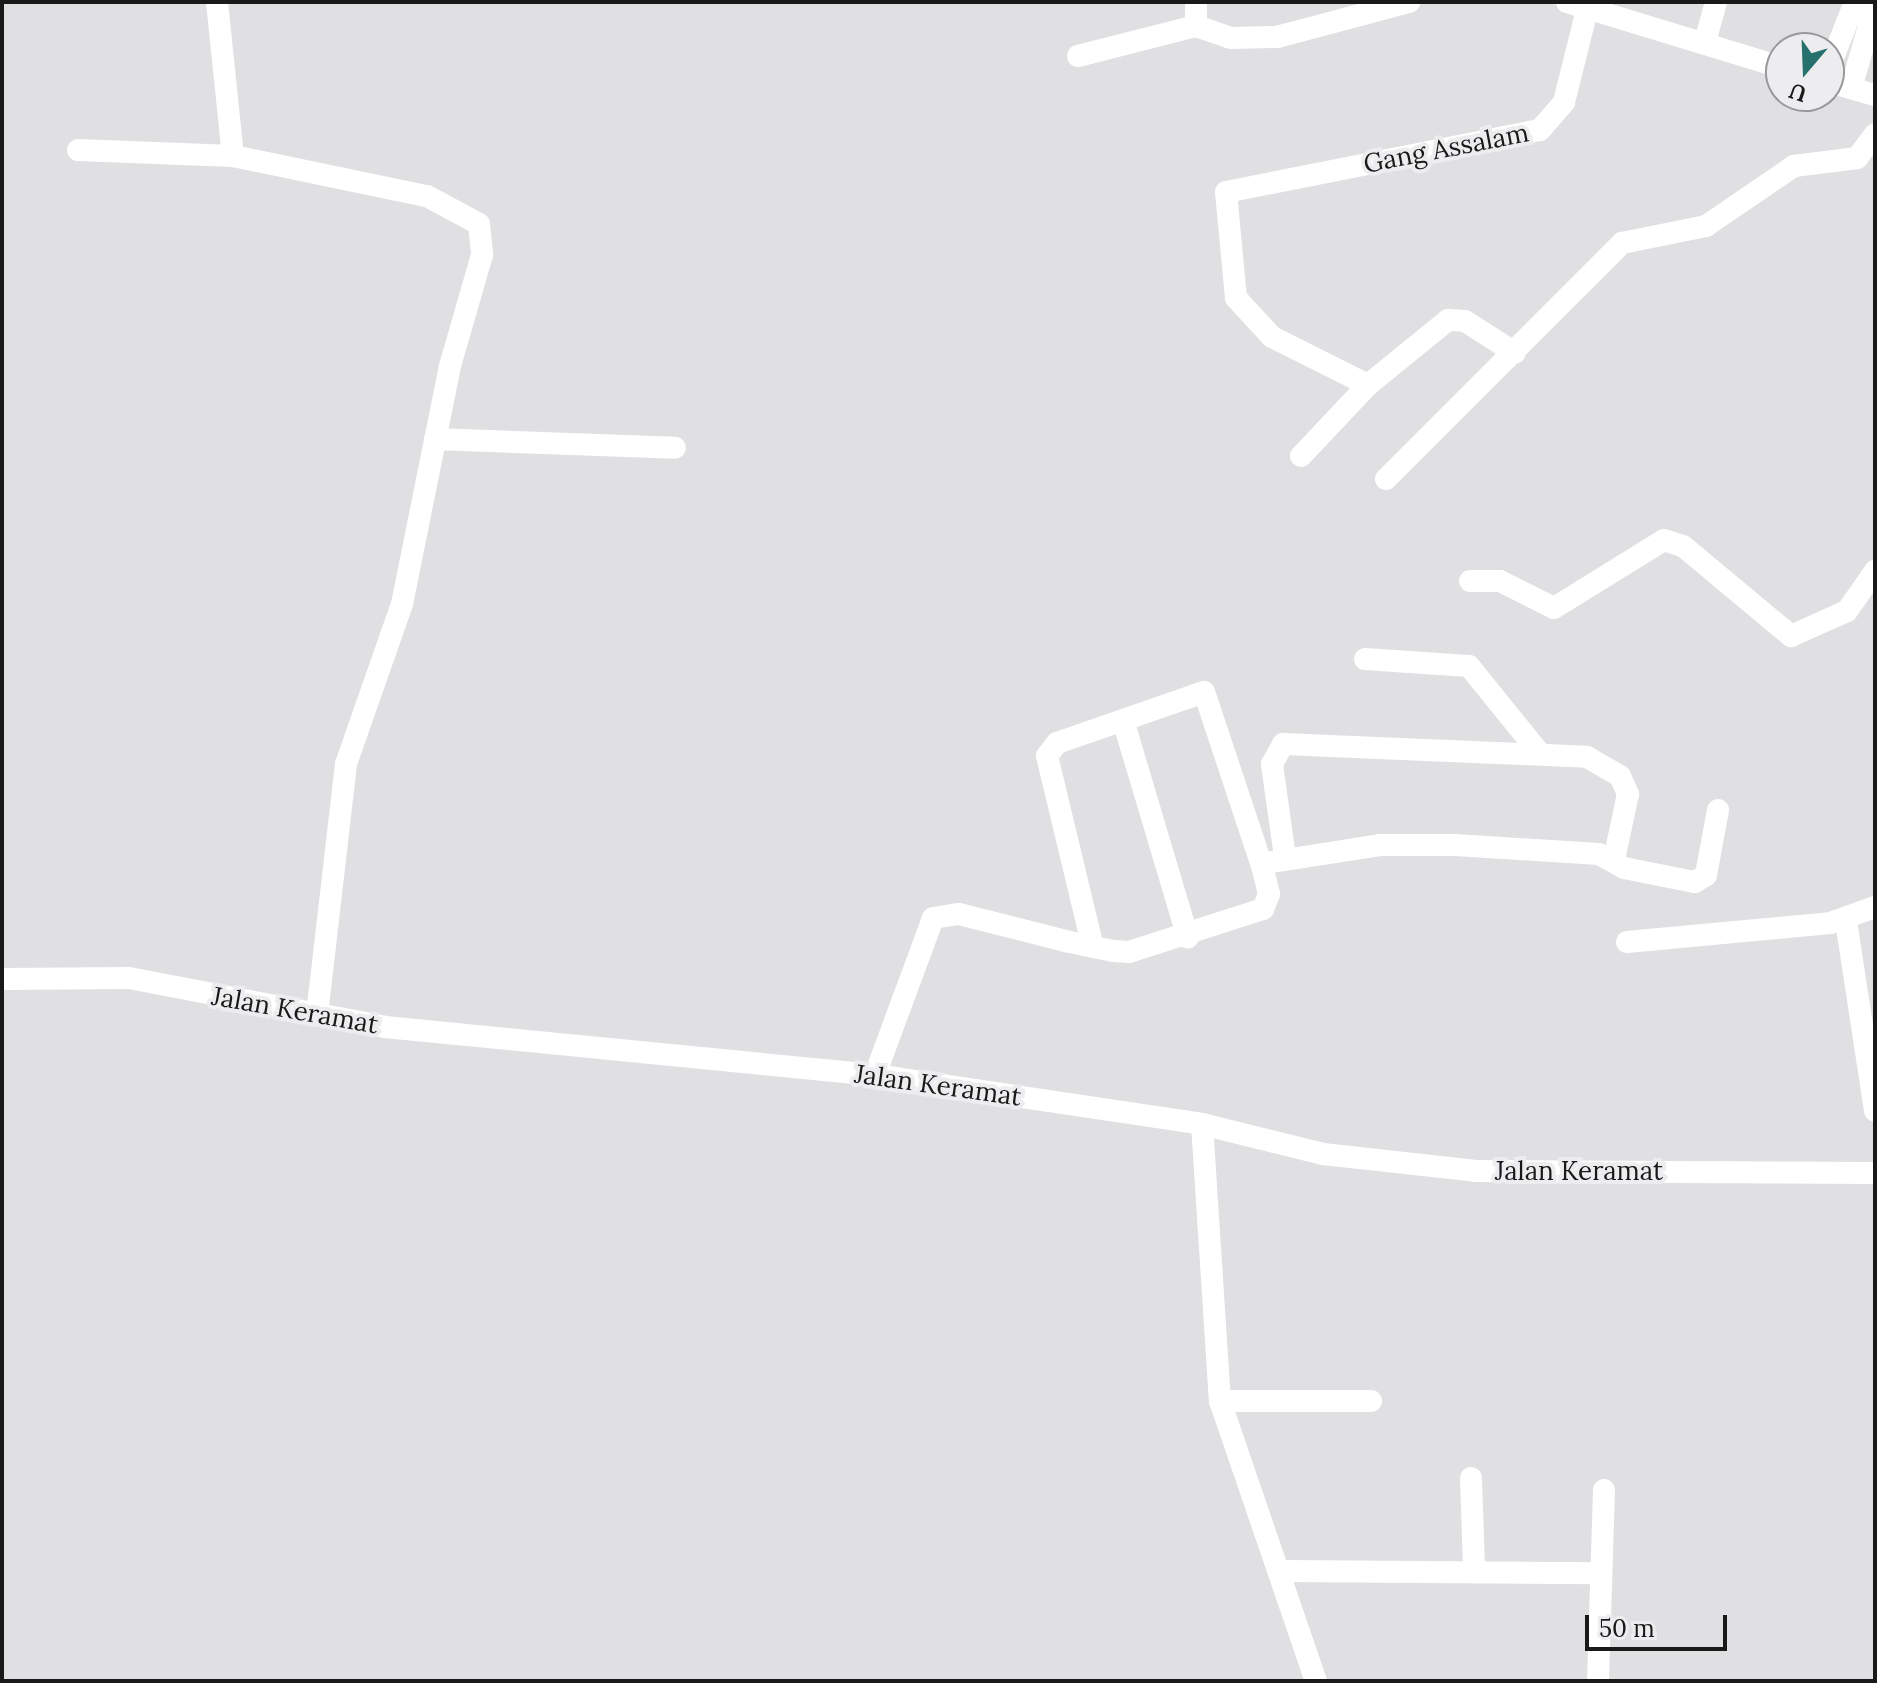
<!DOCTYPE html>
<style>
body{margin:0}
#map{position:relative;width:1877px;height:1683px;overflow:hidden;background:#e0e0e2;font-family:Lora,serif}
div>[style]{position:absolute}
.street>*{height:22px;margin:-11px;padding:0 11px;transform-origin:11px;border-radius:11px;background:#fff}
span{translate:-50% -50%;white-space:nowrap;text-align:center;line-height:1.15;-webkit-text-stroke:8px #ededef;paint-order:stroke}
.street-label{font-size:26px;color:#19191a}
.frame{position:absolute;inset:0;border:4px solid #19191a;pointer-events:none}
.north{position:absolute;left:1765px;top:32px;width:80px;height:80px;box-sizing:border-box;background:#ededef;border:2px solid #98989a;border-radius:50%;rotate:199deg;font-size:22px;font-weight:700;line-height:32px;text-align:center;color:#19191a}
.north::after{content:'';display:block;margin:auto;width:28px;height:36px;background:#26706d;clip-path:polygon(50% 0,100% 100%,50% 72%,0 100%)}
.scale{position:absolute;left:1585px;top:1615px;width:142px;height:36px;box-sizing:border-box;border:4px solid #19191a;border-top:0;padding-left:10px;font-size:24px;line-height:28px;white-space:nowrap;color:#19191a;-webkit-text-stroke:6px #ededef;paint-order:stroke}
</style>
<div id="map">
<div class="street">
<i style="left:217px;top:2px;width:155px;rotate:84.1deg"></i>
<i style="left:1196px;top:2px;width:24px;rotate:90deg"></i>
<i style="left:1567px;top:2px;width:224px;rotate:16.9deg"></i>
<i style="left:1705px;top:42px;width:41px;rotate:-74.6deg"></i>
<i style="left:1078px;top:56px;width:122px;rotate:-14.3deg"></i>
<i style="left:1196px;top:26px;width:36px;rotate:19deg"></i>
<i style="left:1230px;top:38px;width:47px;rotate:-1.2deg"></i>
<i style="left:1277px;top:37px;width:137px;rotate:-14.9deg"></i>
<i style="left:1829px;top:68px;width:71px;rotate:-68.5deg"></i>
<i style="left:1829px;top:82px;width:48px;rotate:15.8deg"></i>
<i style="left:1851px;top:88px;width:85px;rotate:-73.7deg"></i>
<i style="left:78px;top:150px;width:155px;rotate:2.2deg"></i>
<i style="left:233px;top:156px;width:198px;rotate:11.7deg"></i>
<i style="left:427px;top:196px;width:59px;rotate:28.3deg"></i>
<i style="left:479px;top:224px;width:31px;rotate:84deg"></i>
<i style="left:482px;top:255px;width:116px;rotate:106.1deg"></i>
<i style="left:450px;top:366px;width:243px;rotate:101.4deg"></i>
<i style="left:402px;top:604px;width:170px;rotate:109.3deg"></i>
<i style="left:346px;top:764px;width:253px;rotate:96.6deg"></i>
<i style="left:1368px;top:385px;width:107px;rotate:-153.4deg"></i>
<i style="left:1272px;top:337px;width:53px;rotate:-132.7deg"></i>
<i style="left:1236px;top:298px;width:106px;rotate:-95.4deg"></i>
<i style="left:1226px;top:192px;width:320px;rotate:-11.2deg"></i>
<i style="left:1540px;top:130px;width:37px;rotate:-49deg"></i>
<i style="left:1564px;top:102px;width:103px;rotate:-76deg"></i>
<i style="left:435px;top:439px;width:240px;rotate:2.1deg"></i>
<i style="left:1301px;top:456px;width:98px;rotate:-46.7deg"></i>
<i style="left:1368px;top:385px;width:103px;rotate:-39.1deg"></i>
<i style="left:1448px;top:320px;width:17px;rotate:3deg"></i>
<i style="left:1465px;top:321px;width:59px;rotate:32.6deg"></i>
<i style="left:1386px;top:479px;width:334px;rotate:-45deg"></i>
<i style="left:1622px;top:243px;width:86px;rotate:-11.4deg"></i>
<i style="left:1706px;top:226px;width:107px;rotate:-34.3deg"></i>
<i style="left:1794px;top:166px;width:64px;rotate:-7.2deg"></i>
<i style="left:1857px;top:158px;width:30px;rotate:-53deg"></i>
<i style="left:1470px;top:581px;width:30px"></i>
<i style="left:1500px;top:581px;width:60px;rotate:26.6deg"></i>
<i style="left:1554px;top:608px;width:129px;rotate:-31.7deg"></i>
<i style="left:1664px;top:540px;width:20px;rotate:18deg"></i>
<i style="left:1683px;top:546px;width:141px;rotate:39.8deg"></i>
<i style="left:1791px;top:636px;width:61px;rotate:-24.1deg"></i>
<i style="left:1847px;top:611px;width:49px;rotate:-55deg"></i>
<i style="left:1365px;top:659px;width:104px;rotate:3.9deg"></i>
<i style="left:1469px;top:666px;width:114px;rotate:51deg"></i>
<i style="left:1123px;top:720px;width:227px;rotate:73.4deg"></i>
<i style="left:1285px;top:857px;width:94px;rotate:-98deg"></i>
<i style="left:1272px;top:764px;width:23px;rotate:-61deg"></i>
<i style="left:1283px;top:744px;width:304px;rotate:2.4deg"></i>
<i style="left:1587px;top:757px;width:38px;rotate:30deg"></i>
<i style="left:1620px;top:776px;width:20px;rotate:66deg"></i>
<i style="left:1628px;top:794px;width:67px;rotate:102deg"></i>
<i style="left:1272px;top:862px;width:109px;rotate:-8.9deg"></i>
<i style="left:1380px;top:845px;width:75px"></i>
<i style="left:1455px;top:845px;width:144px;rotate:3.6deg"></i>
<i style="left:1599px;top:854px;width:29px;rotate:29deg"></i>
<i style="left:1624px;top:868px;width:72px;rotate:11.2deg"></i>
<i style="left:1695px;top:882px;width:13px;rotate:-32deg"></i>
<i style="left:1706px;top:875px;width:66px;rotate:-79.5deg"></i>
<i style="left:1846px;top:921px;width:192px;rotate:81.3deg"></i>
<i style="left:1627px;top:942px;width:204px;rotate:-5.3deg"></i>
<i style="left:1830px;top:923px;width:48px;rotate:-19.6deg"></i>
<i style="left:2px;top:979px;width:127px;rotate:-0.5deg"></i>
<i style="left:129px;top:978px;width:261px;rotate:10.8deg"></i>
<i style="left:385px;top:1027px;width:492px;rotate:5.6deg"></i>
<i style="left:875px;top:1075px;width:331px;rotate:8.5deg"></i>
<i style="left:1202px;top:1124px;width:125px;rotate:13.9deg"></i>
<i style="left:1323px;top:1154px;width:154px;rotate:6.3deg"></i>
<i style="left:1476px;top:1171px;width:399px;rotate:0.3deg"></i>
<i style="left:875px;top:1075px;width:167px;rotate:-69.7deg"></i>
<i style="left:933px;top:918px;width:26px;rotate:-9deg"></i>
<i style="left:959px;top:914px;width:114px;rotate:14.2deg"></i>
<i style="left:1070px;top:942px;width:24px;rotate:12deg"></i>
<i style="left:1093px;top:947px;width:21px;rotate:11deg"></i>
<i style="left:1114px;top:951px;width:15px;rotate:4deg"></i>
<i style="left:1129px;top:952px;width:141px;rotate:-17.8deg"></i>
<i style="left:1263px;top:909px;width:16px;rotate:-68deg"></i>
<i style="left:1269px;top:894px;width:29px;rotate:-104deg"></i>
<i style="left:1262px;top:866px;width:183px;rotate:-108.4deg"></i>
<i style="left:1204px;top:692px;width:156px;rotate:160.9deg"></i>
<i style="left:1057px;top:743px;width:16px;rotate:128deg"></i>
<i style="left:1047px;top:756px;width:196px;rotate:76.5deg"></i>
<i style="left:1202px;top:1124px;width:278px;rotate:86.3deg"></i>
<i style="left:1220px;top:1401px;width:296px;rotate:71.1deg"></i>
<i style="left:1220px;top:1401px;width:151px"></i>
<i style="left:1471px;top:1478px;width:89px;rotate:88.1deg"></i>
<i style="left:1284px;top:1571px;width:315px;rotate:0.4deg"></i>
<i style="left:1598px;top:1681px;width:191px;rotate:-88.2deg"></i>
</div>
<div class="street-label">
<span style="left:1446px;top:148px;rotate:-11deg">Gang Assalam</span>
<span style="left:295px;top:1010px;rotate:10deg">Jalan Keramat</span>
<span style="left:938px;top:1085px;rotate:8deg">Jalan Keramat</span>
<span style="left:1579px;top:1171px">Jalan Keramat</span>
</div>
<div class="frame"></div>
<div class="north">U</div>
<div class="scale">50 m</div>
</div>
